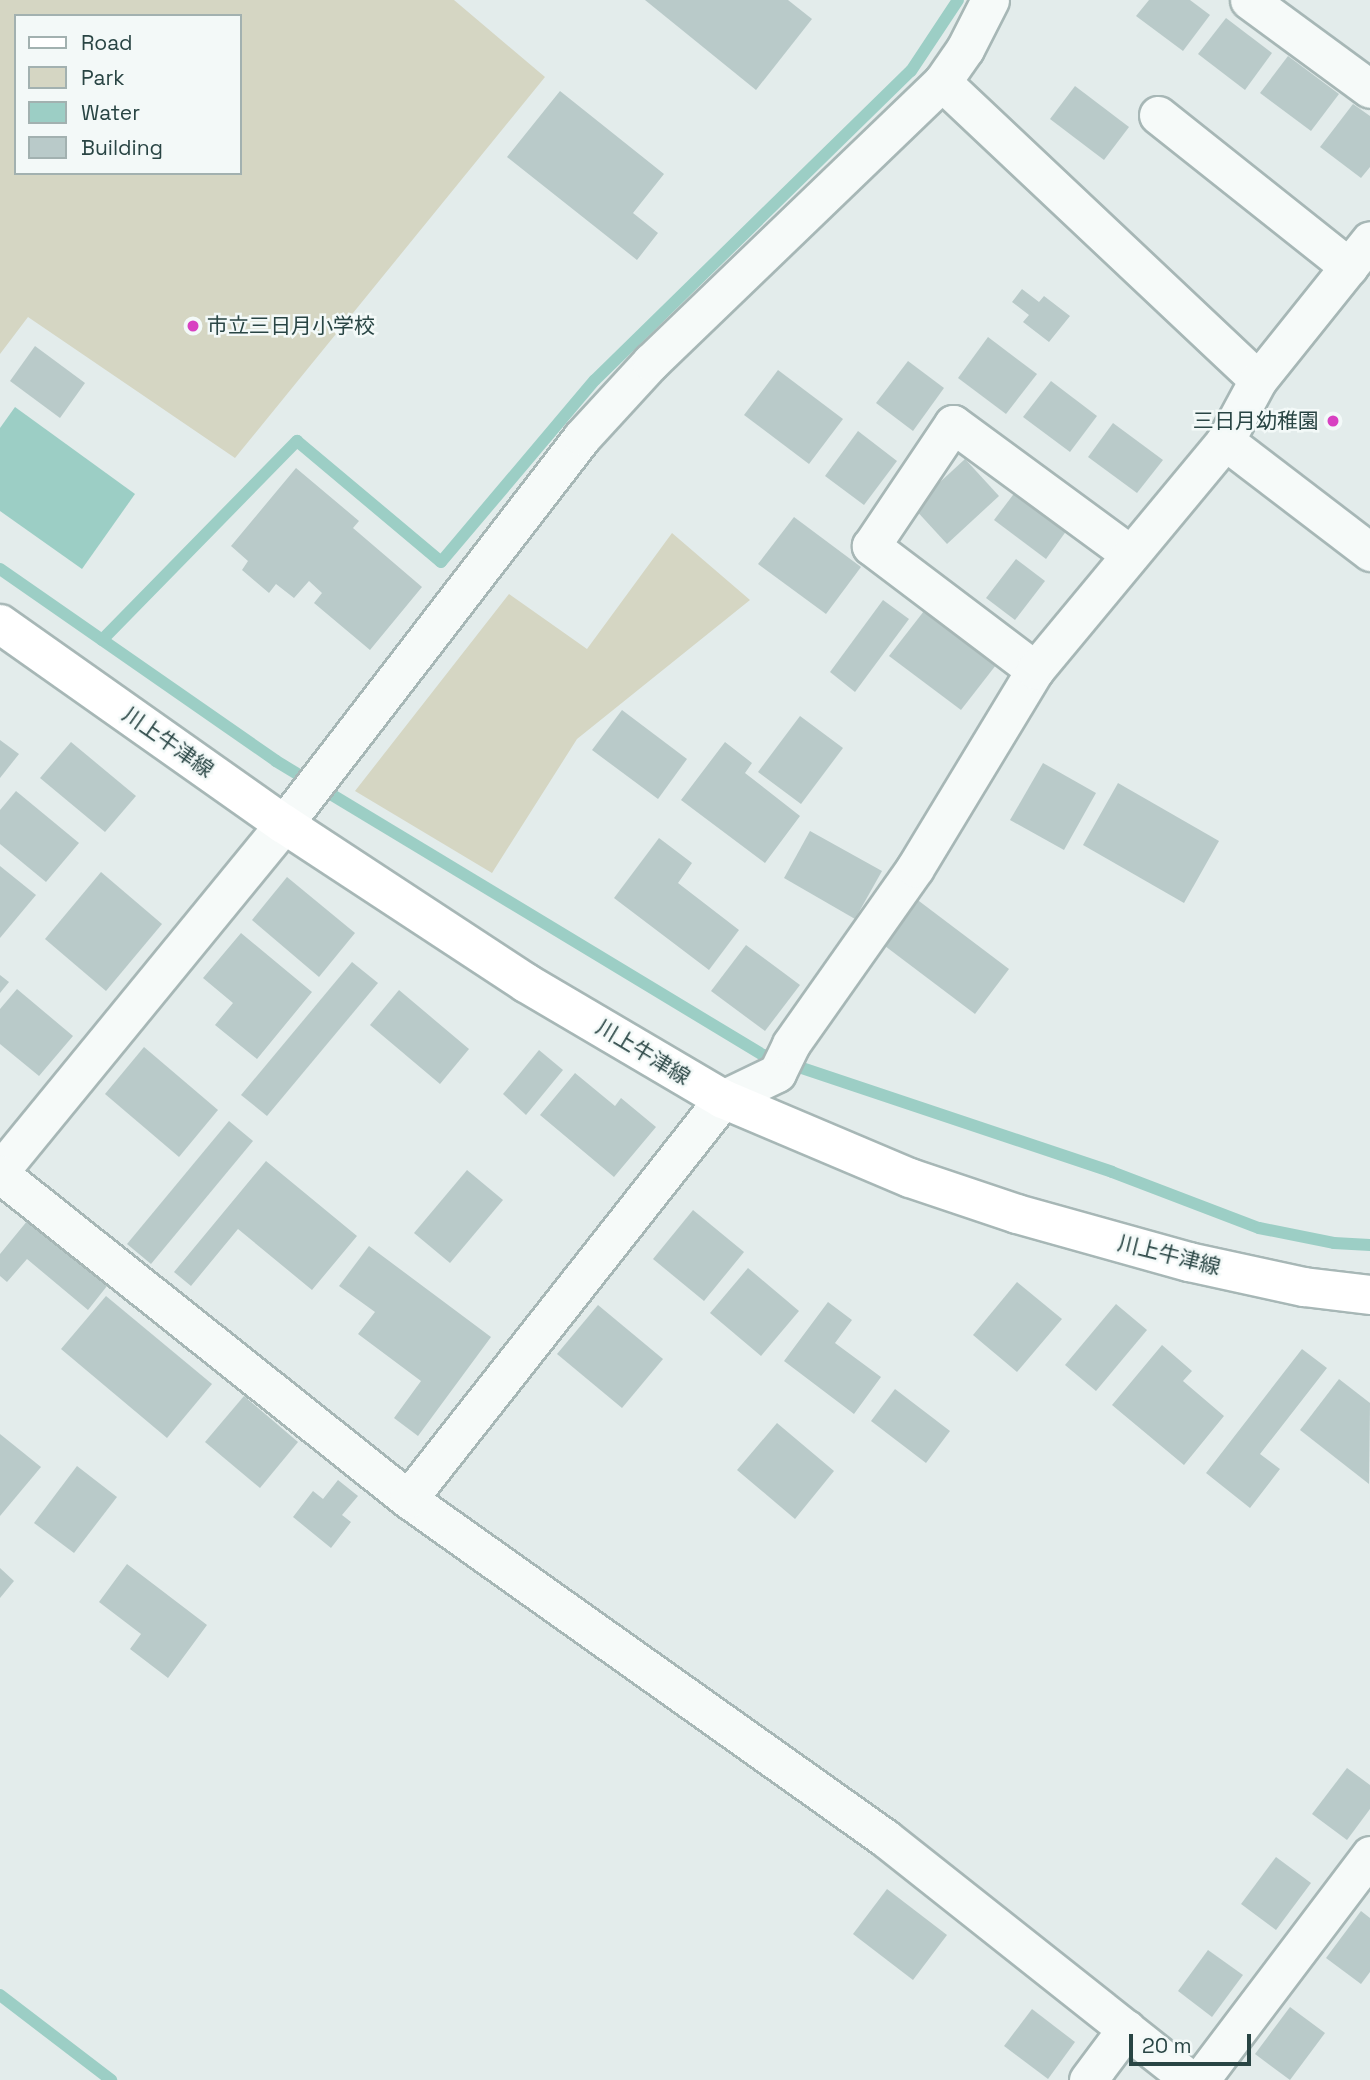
<!DOCTYPE html>
<meta charset="utf-8">
<style>
body{margin:0}
#map{position:relative;width:1370px;height:2080px;overflow:hidden;background:#e3eceb;font-family:"Space Grotesk","Noto Sans JP",sans-serif}
div>[style]{position:absolute}
.green>*{inset:0;background:#d5d6c3}
.water>*{inset:0;background:#9ccec5}
.stream>*{height:12px;margin:-6px;padding:0 6px;transform-origin:6px;border-radius:6px;background:#9ccec5}
.building>*{inset:0;background:#b9cac9}
.roads{filter:drop-shadow(2px 0 #a7b7b6) drop-shadow(-2px 0 #a7b7b6) drop-shadow(0 2px #a7b7b6) drop-shadow(0 -2px #a7b7b6)}
.minor>*{height:37px;margin:-18.5px;padding:0 18.5px;transform-origin:18.5px;border-radius:18.5px;background:#f6faf9}
.secondary>*{height:38px;margin:-19px;padding:0 19px;transform-origin:19px;border-radius:19px;background:#fff}
.dots>*{width:19px;height:19px;translate:-50% -50%;box-sizing:border-box;border:4px solid #f3f9f8;border-radius:50%}
span{translate:-50% -50%;white-space:nowrap;text-align:center;line-height:1.15;-webkit-text-stroke:5px #f3f9f8;paint-order:stroke}
.poi-label{font-size:21px;color:#294544}
.left{translate:0 -50%;text-align:left}
.right{translate:-100% -50%;text-align:right}
.street-label{font-size:21px;color:#294544}
.legend{position:absolute;left:14px;top:14px;width:228px;height:161px;box-sizing:border-box;background:#f3f9f8;border:2px solid #a2b1b0;margin:0;padding:9px 12px;list-style:none;font-size:21px;color:#294544}
.legend li{display:flex;align-items:center;gap:14px;height:35px}
.legend b{width:35px;border:2px solid #a2b1b0}
.scale{position:absolute;left:1129px;top:2034px;width:122px;height:32px;box-sizing:border-box;border:4px solid #294544;border-top:0;padding-left:9px;font-size:21px;line-height:24px;white-space:nowrap;color:#294544;-webkit-text-stroke:5px #f3f9f8;paint-order:stroke}
</style>
<div id="map">
<div class="green">
<i style="clip-path:polygon(evenodd,0 0,454px 0,545px 77px,235px 458px,28px 317px,0 354px,0 0,16px 16px,240px 16px,240px 173px,16px 173px,16px 16px)"></i>
<i style="clip-path:polygon(672px 533px,750px 600px,577px 739px,492px 873px,355px 791px,509px 594px,587px 649px)"></i>
</div>
<div class="water">
<i style="clip-path:polygon(15px 407px,135px 494px,82px 569px,0 511px,0 428px)"></i>
</div>
<div class="stream">
<i style="left:0;top:569px;width:336px;rotate:34.8deg"></i>
<i style="left:276px;top:761px;width:569px;rotate:31.12deg"></i>
<i style="left:763px;top:1055px;width:368px;rotate:18.5deg"></i>
<i style="left:1112px;top:1172px;width:157px;rotate:20.9deg"></i>
<i style="left:1259px;top:1228px;width:76px;rotate:11.3deg"></i>
<i style="left:1334px;top:1243px;width:36px;rotate:3deg"></i>
<i style="left:102px;top:640px;width:279px;rotate:-45.6deg"></i>
<i style="left:297px;top:441px;width:188px;rotate:40deg"></i>
<i style="left:441px;top:562px;width:238px;rotate:-49.8deg"></i>
<i style="left:595px;top:380px;width:442px;rotate:-44.4deg"></i>
<i style="left:911px;top:71px;width:85px;rotate:-56.5deg"></i>
<i style="left:0;top:1995px;width:140px;rotate:37.4deg"></i>
</div>
<div class="building">
<i style="clip-path:polygon(645px 0,788px 0,812px 19px,756px 90px)"></i>
<i style="clip-path:polygon(1149px 0,1190px 0,1210px 15px,1183px 51px,1136px 16px)"></i>
<i style="clip-path:polygon(1226px 18px,1272px 53px,1245px 90px,1198px 54px)"></i>
<i style="clip-path:polygon(1288px 56px,1339px 94px,1311px 131px,1260px 93px)"></i>
<i style="clip-path:polygon(1075px 86px,1129px 127px,1104px 160px,1050px 119px)"></i>
<i style="clip-path:polygon(560px 91px,664px 174px,633px 213px,658px 233px,637px 260px,507px 157px)"></i>
<i style="clip-path:polygon(1353px 104px,1370px 116px,1370px 167px,1361px 178px,1320px 147px)"></i>
<i style="clip-path:polygon(1022px 289px,1039px 302px,1044px 296px,1070px 316px,1049px 342px,1023px 322px,1029px 315px,1012px 302px)"></i>
<i style="clip-path:polygon(988px 337px,1037px 374px,1006px 414px,958px 378px)"></i>
<i style="clip-path:polygon(35px 346px,85px 383px,60px 418px,10px 381px)"></i>
<i style="clip-path:polygon(908px 361px,944px 388px,913px 431px,876px 403px)"></i>
<i style="clip-path:polygon(778px 370px,843px 419px,809px 464px,744px 415px)"></i>
<i style="clip-path:polygon(1051px 381px,1097px 416px,1070px 452px,1023px 417px)"></i>
<i style="clip-path:polygon(1113px 423px,1163px 460px,1137px 493px,1088px 457px)"></i>
<i style="clip-path:polygon(858px 431px,897px 461px,864px 505px,825px 476px)"></i>
<i style="clip-path:polygon(965px 459px,999px 496px,947px 544px,913px 507px)"></i>
<i style="clip-path:polygon(296px 468px,359px 521px,353px 528px,422px 587px,370px 650px,314px 603px,322px 593px,309px 581px,294px 598px,276px 584px,269px 593px,242px 570px,248px 561px,231px 546px)"></i>
<i style="clip-path:polygon(1016px 491px,1067px 530px,1046px 559px,994px 520px)"></i>
<i style="clip-path:polygon(794px 517px,861px 567px,826px 614px,758px 564px)"></i>
<i style="clip-path:polygon(1016px 559px,1045px 581px,1015px 620px,986px 598px)"></i>
<i style="clip-path:polygon(883px 600px,909px 619px,855px 692px,830px 672px)"></i>
<i style="clip-path:polygon(924px 611px,996px 665px,961px 710px,889px 656px)"></i>
<i style="clip-path:polygon(622px 710px,687px 759px,658px 799px,592px 750px)"></i>
<i style="clip-path:polygon(800px 716px,843px 748px,801px 804px,758px 772px)"></i>
<i style="clip-path:polygon(0 740px,19px 754px,0 778px)"></i>
<i style="clip-path:polygon(71px 742px,136px 796px,105px 832px,40px 778px)"></i>
<i style="clip-path:polygon(725px 742px,752px 763px,745px 773px,800px 816px,765px 863px,681px 800px)"></i>
<i style="clip-path:polygon(1043px 763px,1096px 793px,1064px 850px,1010px 820px)"></i>
<i style="clip-path:polygon(1118px 783px,1219px 841px,1184px 903px,1083px 845px)"></i>
<i style="clip-path:polygon(16px 791px,79px 843px,46px 882px,0 844px,0 810px)"></i>
<i style="clip-path:polygon(810px 831px,882px 871px,855px 919px,784px 878px)"></i>
<i style="clip-path:polygon(659px 838px,692px 863px,678px 883px,739px 930px,709px 970px,614px 898px)"></i>
<i style="clip-path:polygon(0 866px,36px 895px,0 938px)"></i>
<i style="clip-path:polygon(101px 872px,162px 924px,106px 991px,45px 939px)"></i>
<i style="clip-path:polygon(287px 877px,355px 933px,319px 977px,252px 920px)"></i>
<i style="clip-path:polygon(915px 898px,1009px 969px,975px 1014px,881px 943px)"></i>
<i style="clip-path:polygon(241px 933px,312px 992px,257px 1059px,215px 1025px,233px 1003px,203px 978px)"></i>
<i style="clip-path:polygon(746px 945px,800px 985px,765px 1031px,711px 991px)"></i>
<i style="clip-path:polygon(352px 962px,378px 983px,267px 1116px,241px 1095px)"></i>
<i style="clip-path:polygon(0 975px,9px 982px,0 993px)"></i>
<i style="clip-path:polygon(17px 989px,73px 1036px,39px 1076px,0 1044px,0 1009px)"></i>
<i style="clip-path:polygon(399px 990px,469px 1049px,440px 1084px,370px 1025px)"></i>
<i style="clip-path:polygon(144px 1047px,218px 1110px,179px 1157px,105px 1094px)"></i>
<i style="clip-path:polygon(539px 1050px,563px 1070px,526px 1115px,503px 1094px)"></i>
<i style="clip-path:polygon(575px 1073px,615px 1106px,621px 1098px,656px 1127px,614px 1177px,540px 1115px)"></i>
<i style="clip-path:polygon(229px 1121px,253px 1141px,151px 1264px,127px 1244px)"></i>
<i style="clip-path:polygon(266px 1161px,357px 1236px,312px 1290px,238px 1229px,191px 1286px,174px 1272px)"></i>
<i style="clip-path:polygon(467px 1170px,503px 1200px,450px 1263px,414px 1233px)"></i>
<i style="clip-path:polygon(693px 1210px,744px 1252px,704px 1301px,653px 1259px)"></i>
<i style="clip-path:polygon(28px 1220px,107px 1286px,88px 1310px,27px 1259px,7px 1282px,0 1276px,0 1254px)"></i>
<i style="clip-path:polygon(369px 1246px,491px 1337px,418px 1436px,394px 1418px,421px 1381px,358px 1334px,375px 1312px,339px 1286px)"></i>
<i style="clip-path:polygon(748px 1268px,799px 1311px,761px 1356px,710px 1313px)"></i>
<i style="clip-path:polygon(1017px 1282px,1062px 1319px,1017px 1372px,973px 1335px)"></i>
<i style="clip-path:polygon(106px 1296px,212px 1384px,167px 1438px,61px 1349px)"></i>
<i style="clip-path:polygon(828px 1302px,852px 1320px,835px 1343px,881px 1377px,854px 1414px,784px 1361px)"></i>
<i style="clip-path:polygon(1116px 1304px,1147px 1330px,1096px 1391px,1065px 1365px)"></i>
<i style="clip-path:polygon(598px 1305px,663px 1359px,622px 1408px,557px 1354px)"></i>
<i style="clip-path:polygon(1162px 1345px,1192px 1371px,1183px 1381px,1224px 1416px,1184px 1465px,1112px 1405px)"></i>
<i style="clip-path:polygon(1302px 1349px,1327px 1368px,1260px 1454px,1280px 1469px,1250px 1508px,1206px 1473px)"></i>
<i style="clip-path:polygon(1339px 1379px,1370px 1403px,1369px 1484px,1300px 1430px)"></i>
<i style="clip-path:polygon(895px 1389px,950px 1431px,926px 1463px,871px 1421px)"></i>
<i style="clip-path:polygon(244px 1396px,298px 1442px,260px 1488px,205px 1442px)"></i>
<i style="clip-path:polygon(777px 1423px,834px 1471px,795px 1519px,737px 1470px)"></i>
<i style="clip-path:polygon(0 1434px,41px 1467px,0 1516px)"></i>
<i style="clip-path:polygon(77px 1466px,117px 1497px,74px 1553px,34px 1523px)"></i>
<i style="clip-path:polygon(338px 1480px,358px 1496px,342px 1515px,351px 1522px,331px 1548px,293px 1517px,313px 1491px,323px 1499px)"></i>
<i style="clip-path:polygon(127px 1564px,207px 1625px,168px 1678px,130px 1649px,141px 1634px,99px 1602px)"></i>
<i style="clip-path:polygon(0 1568px,14px 1581px,0 1598px)"></i>
<i style="clip-path:polygon(1347px 1768px,1370px 1785px,1370px 1809px,1347px 1840px,1312px 1814px)"></i>
<i style="clip-path:polygon(1276px 1857px,1311px 1883px,1276px 1930px,1241px 1904px)"></i>
<i style="clip-path:polygon(887px 1889px,947px 1935px,913px 1980px,853px 1934px)"></i>
<i style="clip-path:polygon(1361px 1911px,1370px 1918px,1370px 1972px,1361px 1984px,1326px 1958px)"></i>
<i style="clip-path:polygon(1208px 1950px,1243px 1975px,1212px 2017px,1178px 1991px)"></i>
<i style="clip-path:polygon(1290px 2007px,1325px 2033px,1290px 2080px,1255px 2054px)"></i>
<i style="clip-path:polygon(1032px 2009px,1075px 2042px,1048px 2079px,1004px 2046px)"></i>
</div>
<div class="roads">
<div class="minor">
<i style="left:1249px;top:0;width:150px;rotate:36.3deg"></i>
<i style="left:942px;top:82px;width:434px;rotate:43.3deg"></i>
<i style="left:1158px;top:115px;width:244px;rotate:38.5deg"></i>
<i style="left:1225px;top:441px;width:183px;rotate:37.4deg"></i>
<i style="left:1035px;top:670px;width:206px;rotate:-142.9deg"></i>
<i style="left:871px;top:546px;width:147px;rotate:-56.1deg"></i>
<i style="left:953px;top:424px;width:220px;rotate:36.3deg"></i>
<i style="left:0;top:1171px;width:448px;rotate:-50.7deg"></i>
<i style="left:284px;top:824px;width:488px;rotate:-52.4deg"></i>
<i style="left:582px;top:437px;width:102px;rotate:-47.4deg"></i>
<i style="left:651px;top:362px;width:404px;rotate:-43.9deg"></i>
<i style="left:942px;top:82px;width:40px;rotate:-55.1deg"></i>
<i style="left:965px;top:49px;width:55px;rotate:-63deg"></i>
<i style="left:0;top:1174px;width:522px;rotate:38.54deg"></i>
<i style="left:408px;top:1499px;width:585px;rotate:35.4deg"></i>
<i style="left:885px;top:1838px;width:389px;rotate:38.4deg"></i>
<i style="left:408px;top:1499px;width:509px;rotate:-51.78deg"></i>
<i style="left:723px;top:1099px;width:60px;rotate:-25.7deg"></i>
<i style="left:777px;top:1073px;width:32px;rotate:-64deg"></i>
<i style="left:791px;top:1044px;width:215px;rotate:-54.8deg"></i>
<i style="left:915px;top:868px;width:232px;rotate:-58.8deg"></i>
<i style="left:1035px;top:670px;width:298px;rotate:-50.3deg"></i>
<i style="left:1225px;top:441px;width:69px;rotate:-61.6deg"></i>
<i style="left:1258px;top:380px;width:179px;rotate:-51.3deg"></i>
<i style="left:1088px;top:2080px;width:64px;rotate:-53.3deg"></i>
<i style="left:1200px;top:2080px;width:282px;rotate:-52.9deg"></i>
</div>
<div class="secondary">
<i style="left:0;top:624px;width:347px;rotate:35.2deg"></i>
<i style="left:284px;top:824px;width:290px;rotate:33.3deg"></i>
<i style="left:526px;top:983px;width:229px;rotate:30.5deg"></i>
<i style="left:723px;top:1099px;width:203px;rotate:22.9deg"></i>
<i style="left:910px;top:1178px;width:113px;rotate:18.6deg"></i>
<i style="left:1017px;top:1214px;width:179px;rotate:15.6deg"></i>
<i style="left:1189px;top:1262px;width:118px;rotate:12.3deg"></i>
<i style="left:1304px;top:1287px;width:66px;rotate:6.9deg"></i>
</div>
</div>
<div class="dots">
<i style="left:193px;top:326px;background:#d841c1"></i>
<i style="left:1333px;top:421px;background:#d841c1"></i>
</div>
<div class="poi-label">
<span class="left" style="left:207px;top:326px">市立三日月小学校</span>
<span class="right" style="left:1319px;top:421px">三日月幼稚園</span>
</div>
<div class="street-label">
<span style="left:168px;top:742px;rotate:35deg">川上牛津線</span>
<span style="left:643px;top:1052px;rotate:31deg">川上牛津線</span>
<span style="left:1169px;top:1255px;rotate:14deg">川上牛津線</span>
</div>
<ul class="legend">
<li><b style="height:9px;background:#fff"></b>Road</li>
<li><b style="height:19px;background:#d5d6c3"></b>Park</li>
<li><b style="height:19px;background:#9ccec5"></b>Water</li>
<li><b style="height:19px;background:#b9cac9"></b>Building</li>
</ul>
<div class="scale">20 m</div>
</div>
